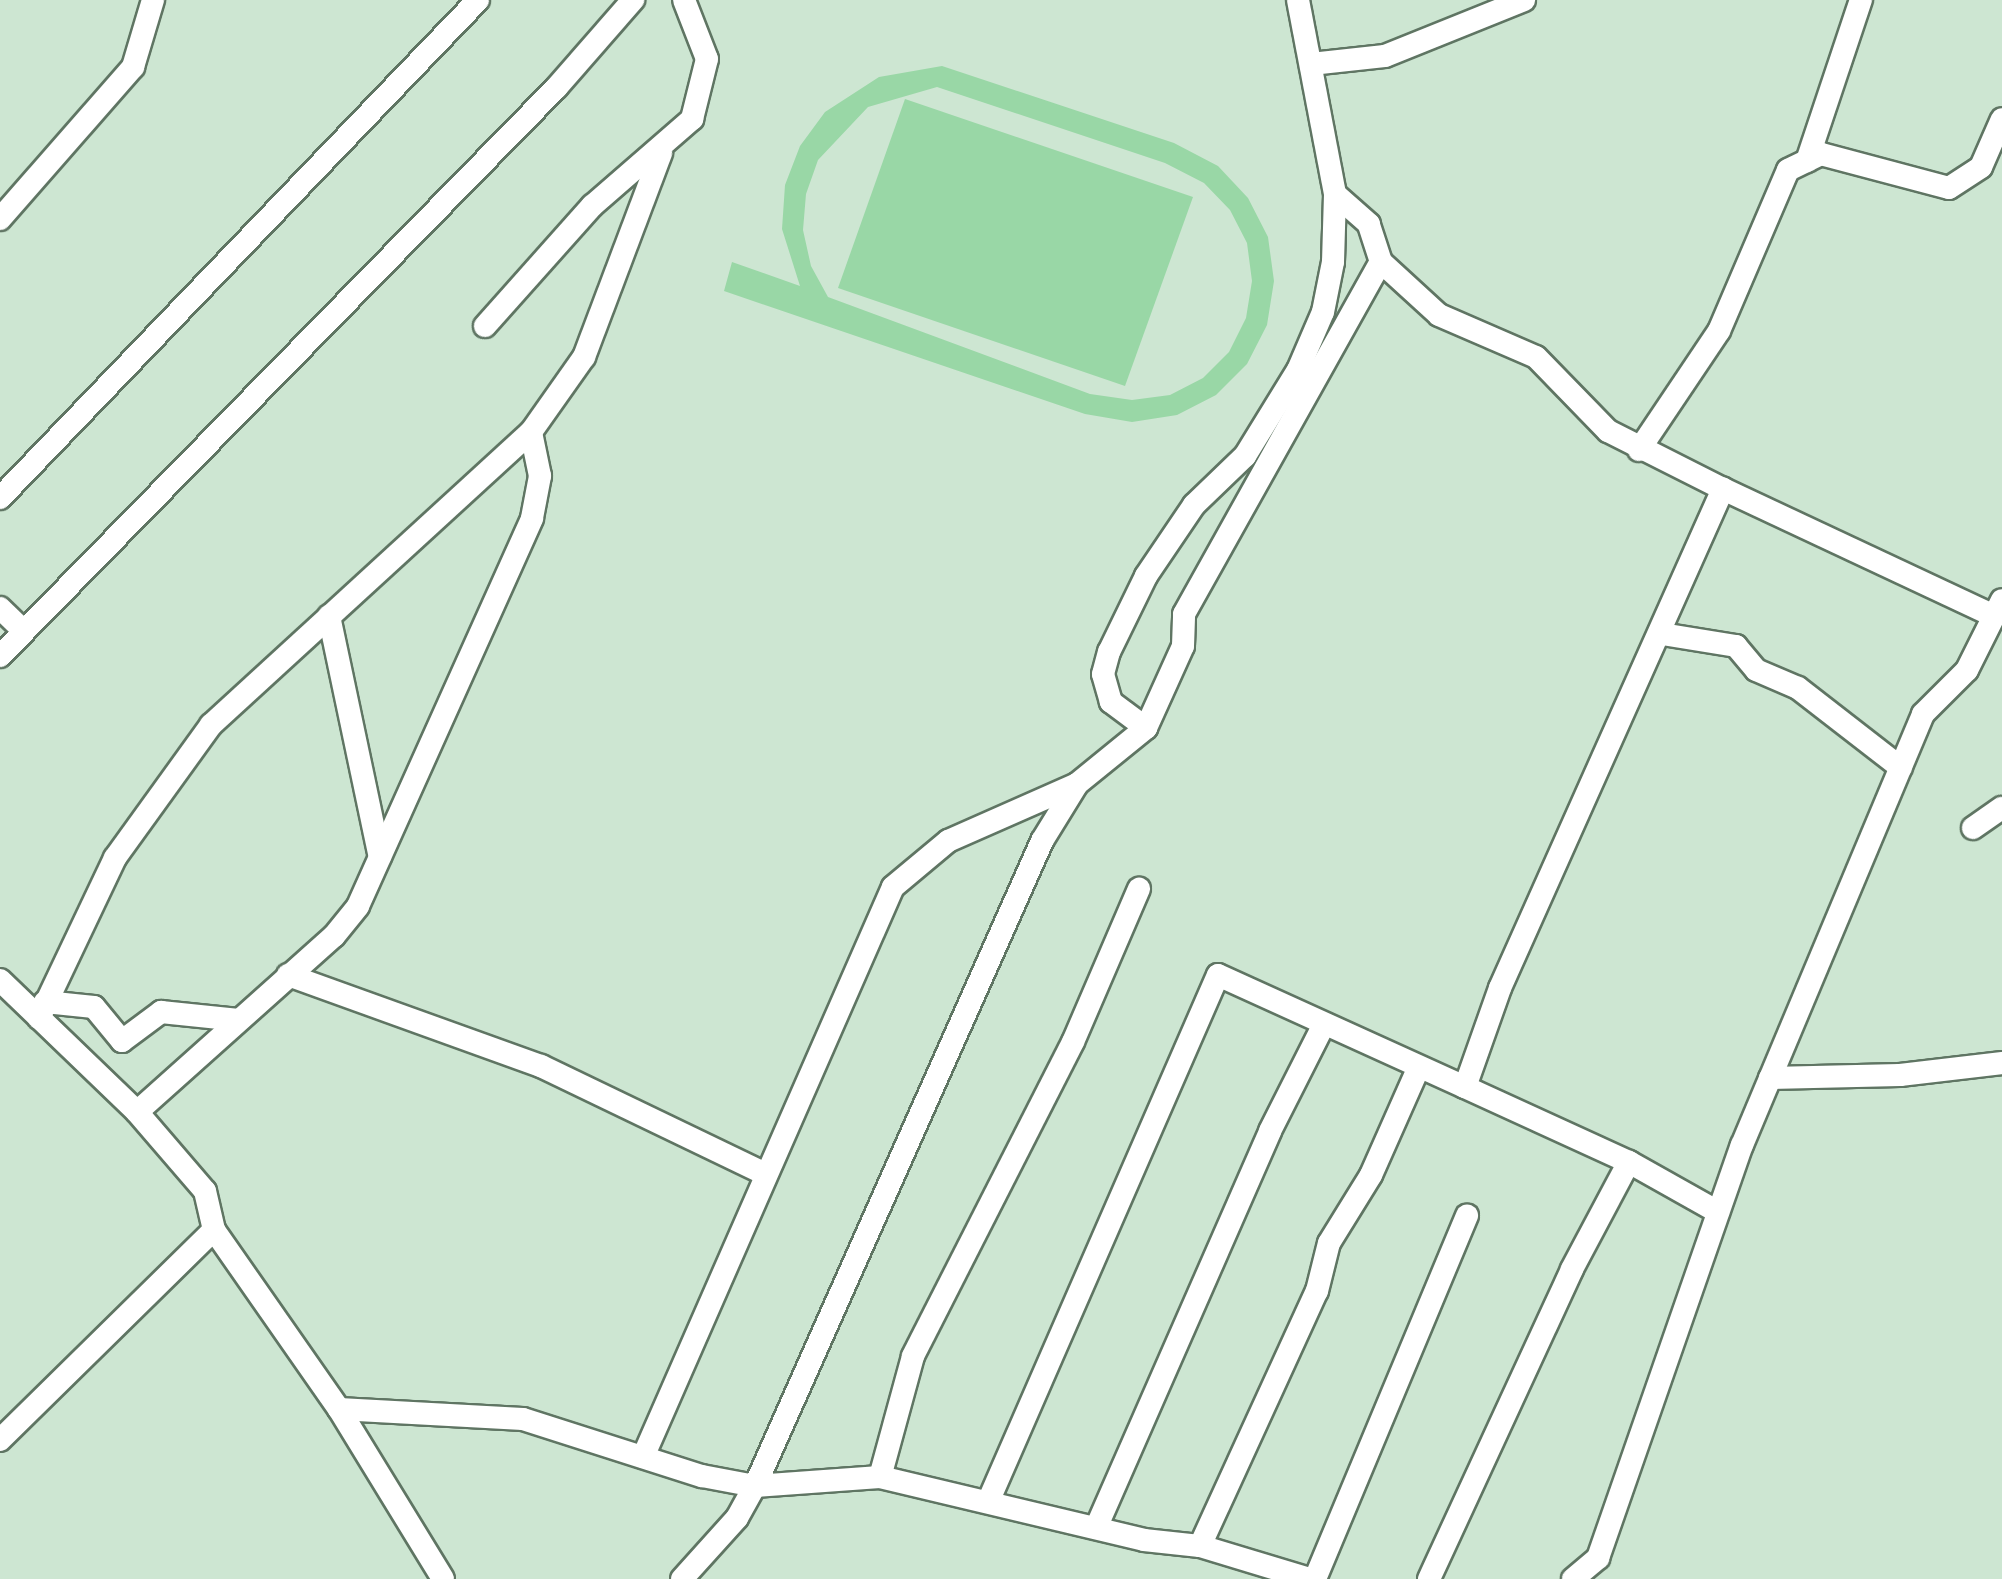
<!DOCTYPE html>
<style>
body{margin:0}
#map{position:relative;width:2002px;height:1579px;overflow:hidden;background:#cde6d2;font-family:Mulish,sans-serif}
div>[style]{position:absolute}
.green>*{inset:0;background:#99d7a6}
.roads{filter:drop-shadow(2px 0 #5f7563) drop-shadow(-2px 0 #5f7563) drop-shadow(0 2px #5f7563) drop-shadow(0 -2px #5f7563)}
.street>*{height:22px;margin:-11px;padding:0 11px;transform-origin:11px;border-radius:11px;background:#fff}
span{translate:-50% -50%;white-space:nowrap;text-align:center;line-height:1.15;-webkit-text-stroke:10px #fff;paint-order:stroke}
</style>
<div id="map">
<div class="green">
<i style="clip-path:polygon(evenodd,942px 66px,1174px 143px,1218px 166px,1248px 198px,1268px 237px,1274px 281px,1267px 325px,1247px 364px,1216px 395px,1177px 415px,1132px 422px,1085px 414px,724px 291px,732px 262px,800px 286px,782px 229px,785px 185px,800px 146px,825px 112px,879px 77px,942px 66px,937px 87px,1165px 163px,1204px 183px,1230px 210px,1247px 243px,1252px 281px,1246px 318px,1229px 352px,1203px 378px,1170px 395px,1132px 400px,1090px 394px,828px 297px,811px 266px,803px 230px,806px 194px,818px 160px,868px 107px,937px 87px)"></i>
<i style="clip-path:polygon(905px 99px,1193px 197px,1125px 386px,838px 288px)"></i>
</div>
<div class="roads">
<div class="street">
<i style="left:1311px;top:64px;width:74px;rotate:-6.2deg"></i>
<i style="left:1385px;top:56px;width:150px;rotate:-21.9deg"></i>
<i style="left:1807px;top:161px;width:170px;rotate:-71.5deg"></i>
<i style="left:0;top:219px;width:202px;rotate:-48.8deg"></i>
<i style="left:133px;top:67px;width:70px;rotate:-73.4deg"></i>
<i style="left:485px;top:326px;width:161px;rotate:-48.3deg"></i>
<i style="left:592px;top:206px;width:133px;rotate:-41deg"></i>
<i style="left:692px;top:119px;width:62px;rotate:-76deg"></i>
<i style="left:707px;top:59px;width:63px;rotate:-111.3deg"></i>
<i style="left:1639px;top:450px;width:143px;rotate:-56.1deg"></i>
<i style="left:1719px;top:331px;width:175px;rotate:-66.8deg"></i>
<i style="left:1788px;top:170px;width:37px;rotate:-26deg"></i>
<i style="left:1821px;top:154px;width:132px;rotate:14.9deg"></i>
<i style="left:1949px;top:188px;width:38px;rotate:-33deg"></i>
<i style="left:1981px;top:167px;width:52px;rotate:-66.4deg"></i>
<i style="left:1723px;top:489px;width:299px;rotate:25.1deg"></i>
<i style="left:0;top:498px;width:690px;rotate:-46.17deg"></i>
<i style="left:0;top:608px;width:33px;rotate:44deg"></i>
<i style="left:329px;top:616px;width:246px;rotate:78.1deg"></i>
<i style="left:1662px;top:634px;width:75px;rotate:9.2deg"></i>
<i style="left:1736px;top:646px;width:31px;rotate:50deg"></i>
<i style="left:1756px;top:670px;width:46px;rotate:23.2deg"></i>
<i style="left:1798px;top:688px;width:130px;rotate:37.8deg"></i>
<i style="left:0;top:656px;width:796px;rotate:-45.61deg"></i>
<i style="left:557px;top:87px;width:116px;rotate:-48.9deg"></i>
<i style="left:1146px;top:728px;width:44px;rotate:-143.4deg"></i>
<i style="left:1111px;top:702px;width:29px;rotate:-106deg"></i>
<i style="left:1103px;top:674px;width:23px;rotate:-75deg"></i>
<i style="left:1109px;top:652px;width:85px;rotate:-64deg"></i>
<i style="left:1146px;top:576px;width:86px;rotate:-55.9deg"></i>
<i style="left:1194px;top:505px;width:71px;rotate:-43.9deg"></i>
<i style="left:1245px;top:456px;width:101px;rotate:-58.4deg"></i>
<i style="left:1298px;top:370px;width:63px;rotate:-66.7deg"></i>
<i style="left:1323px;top:312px;width:51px;rotate:-78.7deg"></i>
<i style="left:1333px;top:262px;width:68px;rotate:-88.3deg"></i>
<i style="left:1973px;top:828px;width:35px;rotate:-35deg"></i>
<i style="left:288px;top:975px;width:269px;rotate:19.8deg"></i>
<i style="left:541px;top:1066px;width:249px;rotate:25.7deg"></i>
<i style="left:0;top:980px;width:190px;rotate:43.9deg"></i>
<i style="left:137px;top:1112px;width:104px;rotate:49.3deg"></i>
<i style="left:205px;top:1191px;width:40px;rotate:77deg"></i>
<i style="left:214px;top:1230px;width:218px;rotate:55.1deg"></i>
<i style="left:339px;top:1409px;width:199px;rotate:58.5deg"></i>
<i style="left:45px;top:1002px;width:49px;rotate:5.8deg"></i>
<i style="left:94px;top:1007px;width:44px;rotate:50.5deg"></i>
<i style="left:122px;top:1041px;width:49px;rotate:-36.6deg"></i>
<i style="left:161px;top:1012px;width:78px;rotate:5.9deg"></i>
<i style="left:39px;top:1018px;width:177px;rotate:-64.6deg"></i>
<i style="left:115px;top:858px;width:164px;rotate:-54.2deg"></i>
<i style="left:211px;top:725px;width:434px;rotate:-42.5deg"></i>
<i style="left:531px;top:432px;width:92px;rotate:-54.8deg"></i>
<i style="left:584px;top:357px;width:218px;rotate:-69.3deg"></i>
<i style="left:1770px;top:1078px;width:130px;rotate:-1.3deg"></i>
<i style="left:1900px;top:1075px;width:103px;rotate:-6.7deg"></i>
<i style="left:1465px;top:1087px;width:180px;rotate:24.6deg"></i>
<i style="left:1629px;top:1162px;width:102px;rotate:29.3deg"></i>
<i style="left:137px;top:1112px;width:264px;rotate:-41.8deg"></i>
<i style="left:334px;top:936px;width:38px;rotate:-51deg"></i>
<i style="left:358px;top:906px;width:425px;rotate:-65.8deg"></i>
<i style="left:532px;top:518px;width:43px;rotate:-79.2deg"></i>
<i style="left:540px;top:476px;width:45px;rotate:-101.6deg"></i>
<i style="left:339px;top:1409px;width:184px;rotate:3.1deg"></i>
<i style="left:523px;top:1419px;width:188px;rotate:17.7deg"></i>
<i style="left:702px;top:1476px;width:54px;rotate:10.7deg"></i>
<i style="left:755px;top:1486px;width:125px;rotate:-4.1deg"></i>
<i style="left:880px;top:1477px;width:271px;rotate:13.4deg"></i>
<i style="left:1144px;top:1540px;width:56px;rotate:6.1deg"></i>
<i style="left:1200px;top:1546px;width:114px;rotate:16.8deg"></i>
<i style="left:0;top:1440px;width:300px;rotate:-44.5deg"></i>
<i style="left:643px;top:1457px;width:622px;rotate:-66.32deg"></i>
<i style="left:893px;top:887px;width:72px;rotate:-39.9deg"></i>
<i style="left:948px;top:841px;width:141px;rotate:-23.8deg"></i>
<i style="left:880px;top:1477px;width:125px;rotate:-74.7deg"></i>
<i style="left:913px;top:1356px;width:352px;rotate:-63deg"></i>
<i style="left:1073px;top:1042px;width:167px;rotate:-66.7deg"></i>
<i style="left:988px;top:1502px;width:575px;rotate:-66.42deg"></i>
<i style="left:1218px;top:975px;width:271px;rotate:24.4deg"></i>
<i style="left:1465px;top:1087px;width:105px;rotate:-70.5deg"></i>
<i style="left:1500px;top:988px;width:547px;rotate:-65.92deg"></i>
<i style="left:1723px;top:489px;width:129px;rotate:-153.2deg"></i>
<i style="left:1608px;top:431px;width:103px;rotate:-134.2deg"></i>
<i style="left:1536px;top:357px;width:106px;rotate:-156.6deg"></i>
<i style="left:1439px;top:315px;width:79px;rotate:-137.6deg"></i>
<i style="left:1096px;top:1528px;width:433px;rotate:-66.3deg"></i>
<i style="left:1270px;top:1131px;width:118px;rotate:-63.2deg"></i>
<i style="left:1200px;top:1546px;width:281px;rotate:-65.4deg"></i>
<i style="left:1317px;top:1291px;width:49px;rotate:-76deg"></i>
<i style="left:1329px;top:1243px;width:80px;rotate:-58.3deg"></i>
<i style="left:1371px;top:1175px;width:116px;rotate:-66.1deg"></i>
<i style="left:682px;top:1579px;width:82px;rotate:-48deg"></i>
<i style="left:737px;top:1518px;width:37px;rotate:-61deg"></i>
<i style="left:755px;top:1486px;width:706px;rotate:-66.01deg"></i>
<i style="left:1042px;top:841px;width:67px;rotate:-58.4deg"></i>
<i style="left:1077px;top:784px;width:89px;rotate:-39.1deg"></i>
<i style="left:1146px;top:728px;width:90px;rotate:-65.7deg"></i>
<i style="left:1183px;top:646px;width:32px;rotate:-88deg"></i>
<i style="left:1184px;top:614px;width:403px;rotate:-60.8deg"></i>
<i style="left:1381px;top:262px;width:40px;rotate:-108deg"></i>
<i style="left:1369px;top:224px;width:45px;rotate:-138.6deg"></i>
<i style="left:1335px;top:194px;width:197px;rotate:-100.8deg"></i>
<i style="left:1315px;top:1579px;width:394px;rotate:-67.3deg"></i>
<i style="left:1429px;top:1579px;width:341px;rotate:-65.2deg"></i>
<i style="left:1572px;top:1269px;width:121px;rotate:-62deg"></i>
<i style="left:1573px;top:1579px;width:33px;rotate:-40deg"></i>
<i style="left:1598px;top:1558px;width:437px;rotate:-70.8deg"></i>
<i style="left:1742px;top:1145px;width:467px;rotate:-67.2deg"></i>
<i style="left:1923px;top:714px;width:62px;rotate:-45deg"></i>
<i style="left:1967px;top:670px;width:78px;rotate:-63.4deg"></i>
</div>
</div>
</div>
